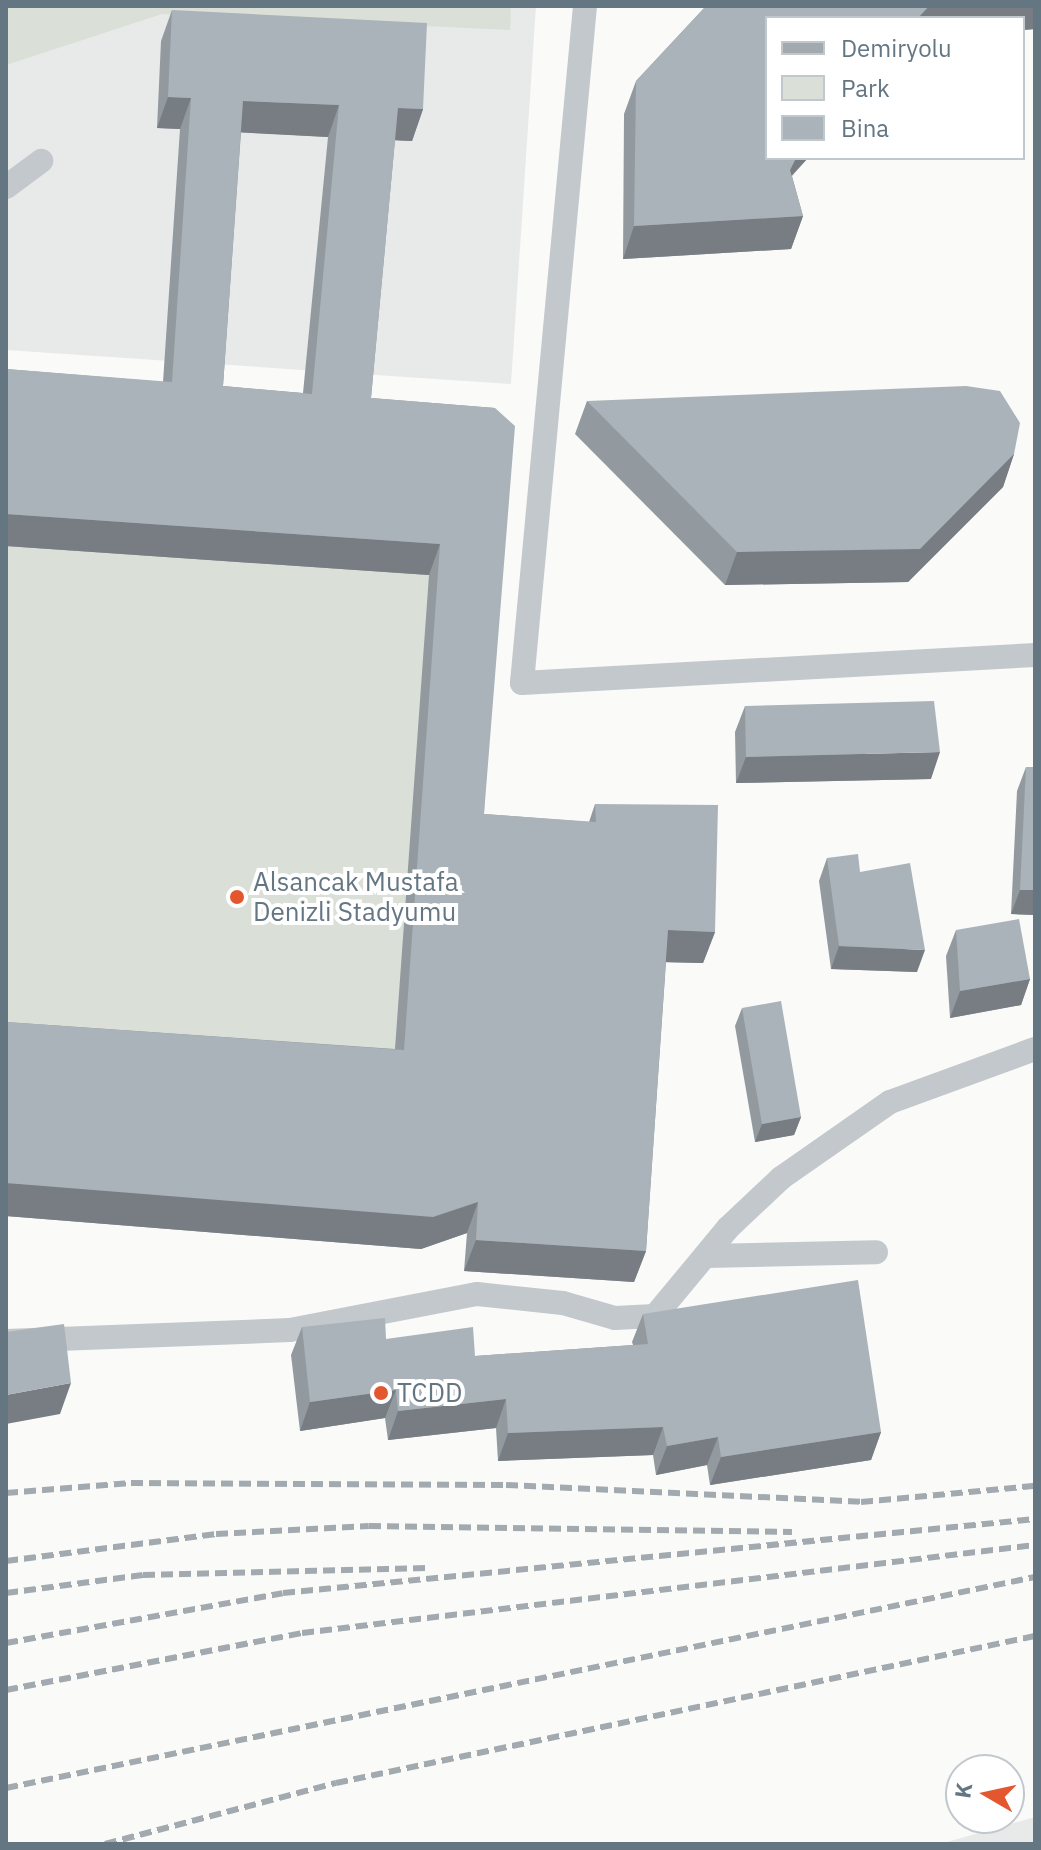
<!DOCTYPE html>
<style>
body{margin:0}
#map{position:relative;width:1041px;height:1850px;overflow:hidden;background:#fafaf8;font-family:"IBM Plex Sans",sans-serif}
div>[style]{position:absolute}
.built>*{inset:0;background:#e8e9e9}
.green>*{inset:0;background:#dadfd7}
.service>*{height:24px;margin:-12px;padding:0 12px;transform-origin:12px;border-radius:12px;background:#c3c8cc}
.rail>*{height:6px;margin-top:-3px;transform-origin:0;background:repeating-linear-gradient(90deg,#a2aab0 0 12px,transparent 0 18px)}
.wall>*{inset:0;background:#929a9f}
.shaded-wall>*{inset:0;background:#777d82}
.building>*{inset:0;background:#aab3b9}
.dots>*{width:22px;height:22px;translate:-50% -50%;box-sizing:border-box;border:4px solid #fff;border-radius:50%}
span{translate:-50% -50%;white-space:nowrap;text-align:center;line-height:1.15;-webkit-text-stroke:8px #fff;paint-order:stroke}
.poi-label{font-size:26px;color:#657683}
.left{translate:0 -50%;text-align:left}
.frame{position:absolute;inset:0;border:8px solid #657683;pointer-events:none}
.legend{position:absolute;left:765px;top:16px;width:260px;height:144px;box-sizing:border-box;background:#fff;border:2px solid #c1c8cd;margin:0;padding:10px 14px;list-style:none;font-size:24px;color:#657683}
.legend li{display:flex;align-items:center;gap:16px;height:40px}
.legend b{width:40px;border:2px solid #c1c8cd}
.north{position:absolute;left:945px;top:1754px;width:80px;height:80px;box-sizing:border-box;background:#fff;border:2px solid #c1c8cd;border-radius:50%;rotate:279deg;font-size:22px;font-weight:700;line-height:32px;text-align:center;color:#657683}
.north::after{content:'';display:block;margin:auto;width:28px;height:36px;background:#e4572e;clip-path:polygon(50% 0,100% 100%,50% 72%,0 100%)}
</style>
<div id="map">
<div class="built">
<i style="clip-path:polygon(6px 6px,536px 6px,511px 384px,6px 350px)"></i>
<i style="clip-path:polygon(1035px 1817px,1035px 1844px,940px 1844px)"></i>
</div>
<div class="green">
<i style="clip-path:polygon(6px 6px,511px 6px,510px 30px,162px 14px,6px 65px)"></i>
<i style="clip-path:polygon(6px 401px,483px 440px,435px 1244px,6px 1216px)"></i>
</div>
<div class="service">
<i style="left:585px;top:6px;width:680px;rotate:95.32deg"></i>
<i style="left:522px;top:683px;width:514px;rotate:-3.12deg"></i>
<i style="left:6px;top:187px;width:44px;rotate:-36.6deg"></i>
<i style="left:706px;top:1256px;width:170px;rotate:-1.3deg"></i>
<i style="left:6px;top:1341px;width:284px;rotate:-2.2deg"></i>
<i style="left:290px;top:1330px;width:190px;rotate:-10.9deg"></i>
<i style="left:477px;top:1294px;width:86px;rotate:6deg"></i>
<i style="left:563px;top:1303px;width:54px;rotate:16.1deg"></i>
<i style="left:615px;top:1318px;width:40px;rotate:-2.9deg"></i>
<i style="left:655px;top:1316px;width:114px;rotate:-50.3deg"></i>
<i style="left:728px;top:1228px;width:73px;rotate:-43.3deg"></i>
<i style="left:781px;top:1178px;width:133px;rotate:-34.9deg"></i>
<i style="left:890px;top:1102px;width:154px;rotate:-20.1deg"></i>
</div>
<div class="rail">
<i style="left:6px;top:1493px;width:125px;rotate:-4.6deg"></i>
<i style="left:131px;top:1483px;width:375px;rotate:0.3deg"></i>
<i style="left:506px;top:1485px;width:355px;rotate:2.7deg"></i>
<i style="left:861px;top:1502px;width:175px;rotate:-5.3deg"></i>
<i style="left:6px;top:1561px;width:212px;rotate:-7.3deg"></i>
<i style="left:216px;top:1534px;width:153px;rotate:-3deg"></i>
<i style="left:369px;top:1526px;width:423px;rotate:0.8deg"></i>
<i style="left:6px;top:1593px;width:138px;rotate:-7.5deg"></i>
<i style="left:143px;top:1575px;width:285px;rotate:-1.4deg"></i>
<i style="left:6px;top:1643px;width:281px;rotate:-10.2deg"></i>
<i style="left:283px;top:1593px;width:756px;rotate:-5.62deg"></i>
<i style="left:6px;top:1690px;width:301px;rotate:-10.9deg"></i>
<i style="left:302px;top:1633px;width:738px;rotate:-6.85deg"></i>
<i style="left:6px;top:1788px;width:1050px;rotate:-11.59deg"></i>
<i style="left:105px;top:1844px;width:239px;rotate:-14.8deg"></i>
<i style="left:336px;top:1783px;width:714px;rotate:-11.88deg"></i>
</div>
<div class="wall">
<i style="clip-path:polygon(706px 6px,1035px 6px,1035px 29px,1023px 30px,1023px 18px,767px 18px,767px 158px,808px 158px,792px 176px,803px 216px,791px 249px,623px 259px,624px 114px,636px 81px)"></i>
<i style="clip-path:polygon(evenodd,172px 10px,423px 109px,412px 141px,395px 140px,371px 398px,495px 408px,484px 814px,589px 822px,595px 804px,715px 932px,703px 963px,666px 962px,646px 1251px,634px 1282px,464px 1271px,467px 1233px,421px 1249px,6px 1216px,6px 1022px,395px 1049px,429px 575px,6px 546px,6px 369px,163px 382px,180px 129px,157px 128px,161px 41px,172px 10px,241px 132px,328px 137px,303px 393px,223px 386px,241px 132px)"></i>
<i style="clip-path:polygon(587px 401px,1014px 454px,1003px 487px,908px 582px,725px 585px,575px 434px)"></i>
<i style="clip-path:polygon(745px 706px,931px 779px,736px 783px,735px 732px)"></i>
<i style="clip-path:polygon(1026px 767px,1035px 767px,1035px 915px,1011px 914px,1017px 791px)"></i>
<i style="clip-path:polygon(827px 858px,860px 872px,917px 972px,831px 969px,819px 881px)"></i>
<i style="clip-path:polygon(956px 930px,1030px 979px,1021px 1005px,950px 1018px,946px 956px)"></i>
<i style="clip-path:polygon(742px 1008px,801px 1117px,794px 1135px,755px 1142px,735px 1026px)"></i>
<i style="clip-path:polygon(643px 1314px,881px 1432px,871px 1460px,710px 1485px,707px 1465px,656px 1475px,653px 1455px,498px 1461px,496px 1428px,388px 1440px,385px 1418px,300px 1431px,291px 1355px,302px 1327px,386px 1339px,475px 1356px,633px 1345px,632px 1342px)"></i>
</div>
<div class="shaded-wall">
<i style="clip-path:polygon(929px 6px,1035px 6px,1035px 29px,1023px 30px,1023px 18px,918px 18px)"></i>
<i style="clip-path:polygon(168px 97px,191px 98px,180px 129px,157px 128px)"></i>
<i style="clip-path:polygon(243px 101px,339px 105px,328px 137px,231px 132px)"></i>
<i style="clip-path:polygon(398px 108px,423px 109px,412px 141px,387px 140px)"></i>
<i style="clip-path:polygon(796px 158px,808px 158px,790px 177px,790px 170px)"></i>
<i style="clip-path:polygon(803px 216px,791px 249px,623px 259px,634px 226px)"></i>
<i style="clip-path:polygon(1014px 454px,1003px 487px,908px 582px,725px 585px,737px 552px)"></i>
<i style="clip-path:polygon(6px 514px,440px 544px,429px 575px,6px 546px)"></i>
<i style="clip-path:polygon(940px 752px,931px 779px,736px 783px,746px 757px)"></i>
<i style="clip-path:polygon(1020px 890px,1035px 890px,1035px 915px,1011px 914px)"></i>
<i style="clip-path:polygon(668px 930px,715px 932px,703px 963px,656px 962px)"></i>
<i style="clip-path:polygon(839px 946px,925px 950px,917px 972px,831px 969px)"></i>
<i style="clip-path:polygon(1030px 979px,1021px 1005px,950px 1018px,960px 991px)"></i>
<i style="clip-path:polygon(801px 1117px,794px 1135px,755px 1142px,762px 1124px)"></i>
<i style="clip-path:polygon(6px 1183px,478px 1202px,467px 1233px,421px 1249px,6px 1216px)"></i>
<i style="clip-path:polygon(476px 1240px,646px 1251px,634px 1282px,464px 1271px)"></i>
<i style="clip-path:polygon(71px 1383px,60px 1414px,6px 1424px,6px 1395px)"></i>
<i style="clip-path:polygon(396px 1390px,385px 1418px,300px 1431px,310px 1402px)"></i>
<i style="clip-path:polygon(506px 1399px,496px 1428px,388px 1440px,398px 1411px)"></i>
<i style="clip-path:polygon(663px 1427px,653px 1455px,498px 1461px,508px 1433px)"></i>
<i style="clip-path:polygon(881px 1432px,871px 1460px,710px 1485px,721px 1457px)"></i>
<i style="clip-path:polygon(718px 1437px,707px 1465px,656px 1475px,667px 1446px)"></i>
</div>
<div class="building">
<i style="clip-path:polygon(706px 6px,929px 6px,918px 18px,767px 18px,767px 158px,796px 158px,790px 170px,803px 216px,634px 226px,636px 81px)"></i>
<i style="clip-path:polygon(evenodd,172px 10px,427px 23px,423px 109px,398px 108px,371px 398px,495px 408px,515px 426px,484px 814px,596px 822px,595px 804px,718px 805px,715px 932px,668px 930px,646px 1251px,476px 1240px,478px 1202px,433px 1217px,6px 1183px,6px 1022px,404px 1050px,440px 544px,6px 514px,6px 369px,172px 382px,191px 98px,168px 97px,172px 10px,243px 101px,339px 105px,312px 394px,223px 386px,243px 101px)"></i>
<i style="clip-path:polygon(966px 386px,1000px 391px,1020px 423px,1014px 454px,920px 549px,737px 552px,587px 401px)"></i>
<i style="clip-path:polygon(934px 701px,940px 752px,746px 757px,745px 706px)"></i>
<i style="clip-path:polygon(1026px 767px,1035px 767px,1035px 890px,1020px 890px)"></i>
<i style="clip-path:polygon(858px 854px,860px 872px,910px 863px,925px 950px,839px 946px,827px 858px)"></i>
<i style="clip-path:polygon(1019px 919px,1030px 979px,960px 991px,956px 930px)"></i>
<i style="clip-path:polygon(781px 1001px,801px 1117px,762px 1124px,742px 1008px)"></i>
<i style="clip-path:polygon(858px 1280px,881px 1432px,721px 1457px,718px 1437px,667px 1446px,663px 1427px,508px 1433px,506px 1399px,398px 1411px,396px 1390px,310px 1402px,302px 1327px,385px 1318px,386px 1339px,473px 1327px,475px 1356px,648px 1344px,643px 1314px)"></i>
<i style="clip-path:polygon(64px 1324px,71px 1383px,6px 1395px,6px 1332px)"></i>
</div>
<div class="dots">
<i style="left:237px;top:897px;background:#e4572e"></i>
<i style="left:381px;top:1393px;background:#e4572e"></i>
</div>
<div class="poi-label">
<span class="left" style="left:253px;top:897px">Alsancak Mustafa<br>Denizli Stadyumu</span>
<span class="left" style="left:397px;top:1393px">TCDD</span>
</div>
<div class="frame"></div>
<ul class="legend">
<li><b style="height:10px;background:#a2aab0"></b>Demiryolu</li>
<li><b style="height:22px;background:#dadfd7"></b>Park</li>
<li><b style="height:22px;background:#aab3b9"></b>Bina</li>
</ul>
<div class="north">K</div>
</div>
